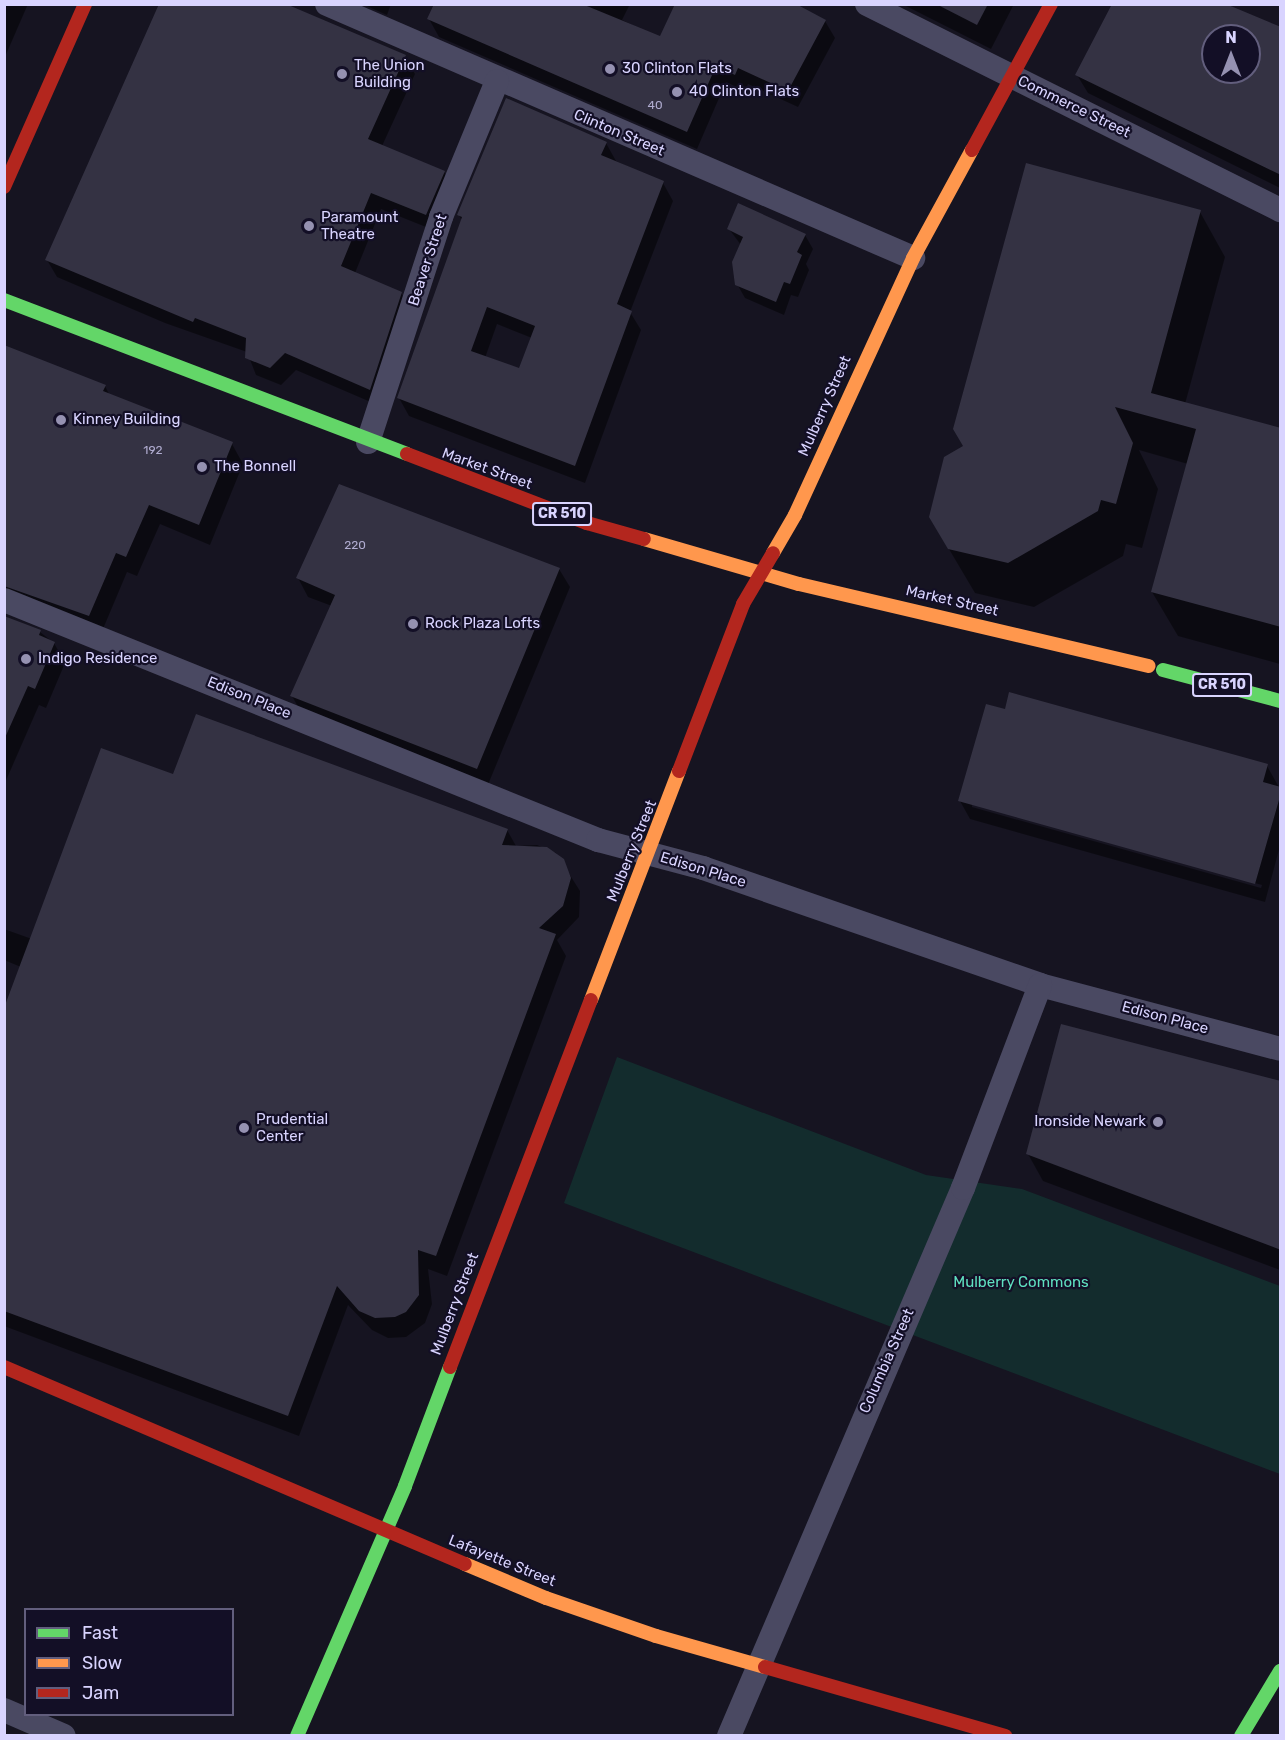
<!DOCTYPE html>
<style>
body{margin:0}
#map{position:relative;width:1285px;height:1740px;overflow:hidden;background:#161421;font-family:Rubik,sans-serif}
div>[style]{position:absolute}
.green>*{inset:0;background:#132c2d}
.shadow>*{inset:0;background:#0007}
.building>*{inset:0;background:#343243}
.street>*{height:24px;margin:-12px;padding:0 12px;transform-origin:12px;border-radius:12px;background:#4a4962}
.fast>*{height:14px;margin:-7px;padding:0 7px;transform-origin:7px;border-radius:7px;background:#63d668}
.slow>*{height:14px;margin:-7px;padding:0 7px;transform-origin:7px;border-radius:7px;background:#ff974d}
.jam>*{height:14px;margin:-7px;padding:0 7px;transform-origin:7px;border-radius:7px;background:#b3261e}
.dots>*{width:16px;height:16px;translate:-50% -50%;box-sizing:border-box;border:3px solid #130f26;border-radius:50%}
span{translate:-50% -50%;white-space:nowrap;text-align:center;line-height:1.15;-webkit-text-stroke:4.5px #130f26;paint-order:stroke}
.number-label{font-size:12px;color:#b0acd0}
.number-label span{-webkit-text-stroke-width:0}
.shield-label span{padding:2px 4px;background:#130f26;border:2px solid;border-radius:4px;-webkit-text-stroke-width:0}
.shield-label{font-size:14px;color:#d9d4ff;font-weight:700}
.poi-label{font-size:15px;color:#d9d4ff}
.left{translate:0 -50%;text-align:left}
.right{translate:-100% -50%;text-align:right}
.street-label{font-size:15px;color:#d9d4ff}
.park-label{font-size:15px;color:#5fe0c0}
.frame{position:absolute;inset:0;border:6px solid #d9d4ff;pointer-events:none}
.legend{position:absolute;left:24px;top:1608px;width:210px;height:108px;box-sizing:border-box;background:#130f26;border:2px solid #625e7d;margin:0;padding:8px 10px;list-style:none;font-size:18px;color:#d9d4ff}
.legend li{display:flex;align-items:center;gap:12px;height:30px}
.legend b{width:30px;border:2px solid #625e7d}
.north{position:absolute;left:1201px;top:24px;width:60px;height:60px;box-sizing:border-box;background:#130f26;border:2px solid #625e7d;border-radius:50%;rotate:0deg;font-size:16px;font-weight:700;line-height:24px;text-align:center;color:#d9d4ff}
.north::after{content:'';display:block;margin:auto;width:21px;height:27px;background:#9591b1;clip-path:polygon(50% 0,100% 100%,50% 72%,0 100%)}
</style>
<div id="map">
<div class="green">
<i style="clip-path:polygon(617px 1057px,926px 1175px,1022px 1189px,1280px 1286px,1280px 1474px,564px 1203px)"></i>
</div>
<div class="shadow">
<i style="clip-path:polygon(4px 4px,28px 4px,4px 59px)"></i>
<i style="clip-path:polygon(362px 4px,391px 4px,387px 15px)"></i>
<i style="clip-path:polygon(435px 4px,630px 4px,622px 20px,660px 38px,825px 21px,835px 38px,798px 107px,748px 84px,745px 91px,726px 82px,697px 149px,439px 37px,429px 19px)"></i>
<i style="clip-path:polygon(902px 4px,1014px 4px,991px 49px)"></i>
<i style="clip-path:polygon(evenodd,1113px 4px,1233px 4px,1231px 8px,1280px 28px,1280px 188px,1088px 93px,1077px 75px,1113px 4px,1213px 36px,1249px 36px,1249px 72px,1213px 72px,1213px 36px)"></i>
<i style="clip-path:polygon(405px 57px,415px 74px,382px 146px,444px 172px,454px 190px,436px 231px,381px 209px,355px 273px,401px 293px,411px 311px,380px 406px,296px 370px,281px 385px,256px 375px,247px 352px,165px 323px,57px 277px,47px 260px)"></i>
<i style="clip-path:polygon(evenodd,606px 143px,616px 161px,663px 183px,673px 201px,630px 312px,641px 330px,585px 483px,409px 416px,399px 398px,462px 221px,459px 215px,606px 143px,497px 324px,532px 338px,520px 370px,485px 358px,497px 324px)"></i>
<i style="clip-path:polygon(1200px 212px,1225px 257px,1185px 404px,1280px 430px,1280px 664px,1178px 636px,1152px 592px,1188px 464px,1139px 450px,1158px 489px,1142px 548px,1126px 544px,1123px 556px,1034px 607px,975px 593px,930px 517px,965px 447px)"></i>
<i style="clip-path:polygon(729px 229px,805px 235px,813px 249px,806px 264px,809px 270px,798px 297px,791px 295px,784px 315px,745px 298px,737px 284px,741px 245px)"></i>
<i style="clip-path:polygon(4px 346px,105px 386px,110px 396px,232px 444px,243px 464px,210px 545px,160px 524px,137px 576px,127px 572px,100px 636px,4px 612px)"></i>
<i style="clip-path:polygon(559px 569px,570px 587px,487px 787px,302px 714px,292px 696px,332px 606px,308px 597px,298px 578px)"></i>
<i style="clip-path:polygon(4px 617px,40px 632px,54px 643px,65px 663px,46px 708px,39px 705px,4px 785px)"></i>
<i style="clip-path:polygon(evenodd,1267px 766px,1280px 789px,1280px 846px,1265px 902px,970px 819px,960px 801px,1267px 766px,972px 804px,1262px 885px,1261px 888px,972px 807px,972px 804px)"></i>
<i style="clip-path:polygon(174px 776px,507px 830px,516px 846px,537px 845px,556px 853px,580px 891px,579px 917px,557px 940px,566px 956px,447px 1276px,428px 1269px,432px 1304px,425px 1323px,406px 1337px,388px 1338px,372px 1330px,348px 1305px,299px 1436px,4px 1326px,4px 1012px,21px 967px,4px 960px,4px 929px,32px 939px)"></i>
<i style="clip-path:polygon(1280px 1084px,1280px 1270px,1043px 1181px,1028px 1154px)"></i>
</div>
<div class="building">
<i style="clip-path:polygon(159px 4px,286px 4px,406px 55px,368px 139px,445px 171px,426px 215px,371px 193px,341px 266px,402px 292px,370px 390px,285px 353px,270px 368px,245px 358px,246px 338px,195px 318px,193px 322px,45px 260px)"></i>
<i style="clip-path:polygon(434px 4px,582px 4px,660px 36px,675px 4px,796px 4px,826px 20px,788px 91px,738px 68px,735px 75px,716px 66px,687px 132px,427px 19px)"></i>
<i style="clip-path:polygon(936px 4px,988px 4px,977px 25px)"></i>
<i style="clip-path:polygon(evenodd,1112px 4px,1226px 4px,1281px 27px,1281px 175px,1075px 75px,1112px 4px,1213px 36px,1249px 36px,1249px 72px,1213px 72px,1213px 36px)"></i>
<i style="clip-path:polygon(evenodd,506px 98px,607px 142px,601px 155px,664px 181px,617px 304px,632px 311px,575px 466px,397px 398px,462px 217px,457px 215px,506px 98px,487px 307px,535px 326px,519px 368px,471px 351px,487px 307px)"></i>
<i style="clip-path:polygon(1026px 163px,1201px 210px,1151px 393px,1281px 428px,1281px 627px,1151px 592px,1196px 429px,1115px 407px,1133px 443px,1116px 504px,1101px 500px,1098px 511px,1008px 563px,948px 549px,929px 517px,944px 457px,963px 446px,953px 429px)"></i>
<i style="clip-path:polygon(738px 203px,806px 234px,797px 252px,802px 255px,790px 284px,784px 282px,776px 302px,735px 285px,732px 262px,743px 237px,727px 229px)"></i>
<i style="clip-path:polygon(4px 345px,106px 385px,103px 391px,233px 442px,199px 525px,149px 505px,126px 557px,116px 553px,89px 616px,4px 586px)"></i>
<i style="clip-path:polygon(339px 484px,560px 568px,477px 769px,290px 696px,335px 595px,296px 578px)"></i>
<i style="clip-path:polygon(4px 616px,41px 630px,39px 635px,55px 642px,35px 689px,28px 686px,4px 740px)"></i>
<i style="clip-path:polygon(1009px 692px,1268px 764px,1263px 782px,1281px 787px,1281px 793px,1255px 884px,958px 801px,986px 704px,1005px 709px)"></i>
<i style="clip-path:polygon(196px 714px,508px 829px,502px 845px,547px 847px,564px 859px,571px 878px,563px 906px,539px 928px,556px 934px,436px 1256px,418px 1250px,419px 1295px,406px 1312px,395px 1317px,375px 1318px,359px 1311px,337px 1286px,288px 1416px,4px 1311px,4px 1008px,101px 748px,173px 774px)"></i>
<i style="clip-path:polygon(1061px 1024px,1281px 1081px,1281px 1250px,1026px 1154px)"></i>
</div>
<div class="street">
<i style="left:327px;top:4px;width:639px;rotate:23.43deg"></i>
<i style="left:867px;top:4px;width:462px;rotate:26.5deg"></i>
<i style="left:368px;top:442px;width:237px;rotate:-72deg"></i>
<i style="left:441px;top:217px;width:147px;rotate:-67.6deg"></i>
<i style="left:4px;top:600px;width:641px;rotate:22deg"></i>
<i style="left:598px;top:840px;width:109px;rotate:14.9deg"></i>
<i style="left:703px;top:868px;width:357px;rotate:19.1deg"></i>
<i style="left:1040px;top:985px;width:248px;rotate:14.9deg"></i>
<i style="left:4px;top:1710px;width:65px;rotate:23.4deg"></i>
<i style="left:729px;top:1736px;width:596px;rotate:-66.88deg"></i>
<i style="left:963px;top:1188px;width:217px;rotate:-69.2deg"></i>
</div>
<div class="fast">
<i style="left:4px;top:300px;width:431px;rotate:20.9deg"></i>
<i style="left:1163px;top:670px;width:121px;rotate:14.8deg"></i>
<i style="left:297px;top:1736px;width:272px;rotate:-66.6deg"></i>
<i style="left:405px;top:1486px;width:127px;rotate:-69.3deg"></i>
<i style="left:1241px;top:1736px;width:76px;rotate:-59deg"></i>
</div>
<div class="slow">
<i style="left:644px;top:539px;width:161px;rotate:16.2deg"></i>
<i style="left:799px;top:584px;width:359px;rotate:13.2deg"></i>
<i style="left:773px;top:553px;width:44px;rotate:-59.9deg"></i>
<i style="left:795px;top:515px;width:283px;rotate:-65.3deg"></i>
<i style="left:913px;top:258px;width:123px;rotate:-61.4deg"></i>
<i style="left:591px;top:1000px;width:245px;rotate:-69deg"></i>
<i style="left:465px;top:1564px;width:88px;rotate:22.8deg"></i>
<i style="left:546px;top:1598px;width:116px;rotate:19.1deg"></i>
<i style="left:656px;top:1636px;width:113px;rotate:15.9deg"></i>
</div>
<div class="jam">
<i style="left:972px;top:150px;width:166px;rotate:-61.6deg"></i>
<i style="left:4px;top:187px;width:200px;rotate:-66.1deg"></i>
<i style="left:407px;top:454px;width:193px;rotate:21deg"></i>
<i style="left:587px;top:523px;width:59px;rotate:15.7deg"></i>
<i style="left:679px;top:771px;width:179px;rotate:-69deg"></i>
<i style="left:743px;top:604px;width:59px;rotate:-59.5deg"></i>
<i style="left:4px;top:1367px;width:501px;rotate:23.14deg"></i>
<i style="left:450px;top:1367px;width:393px;rotate:-69deg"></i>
<i style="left:765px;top:1667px;width:250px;rotate:16deg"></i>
</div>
<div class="dots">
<i style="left:610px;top:69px;background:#9591b1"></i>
<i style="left:342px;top:74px;background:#9591b1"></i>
<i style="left:677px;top:92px;background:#9591b1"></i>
<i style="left:309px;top:226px;background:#9591b1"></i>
<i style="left:61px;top:420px;background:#9591b1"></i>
<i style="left:202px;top:467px;background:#9591b1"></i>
<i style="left:413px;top:624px;background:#9591b1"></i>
<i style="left:26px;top:659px;background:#9591b1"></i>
<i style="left:1158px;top:1122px;background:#9591b1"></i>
<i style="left:244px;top:1128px;background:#9591b1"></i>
</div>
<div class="number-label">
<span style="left:655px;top:106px">40</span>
<span style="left:153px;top:451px">192</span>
<span style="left:355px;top:546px">220</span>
</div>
<div class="shield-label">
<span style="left:562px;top:514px">CR 510</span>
<span style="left:1222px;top:685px">CR 510</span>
</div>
<div class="poi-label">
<span class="left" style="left:354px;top:74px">The Union<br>Building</span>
<span class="left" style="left:622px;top:69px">30 Clinton Flats</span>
<span class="left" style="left:689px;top:92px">40 Clinton Flats</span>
<span class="left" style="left:321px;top:226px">Paramount<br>Theatre</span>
<span class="left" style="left:73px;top:420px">Kinney Building</span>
<span class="left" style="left:214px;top:467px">The Bonnell</span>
<span class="left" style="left:425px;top:624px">Rock Plaza Lofts</span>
<span class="left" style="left:38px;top:659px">Indigo Residence</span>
<span class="left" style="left:256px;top:1128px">Prudential<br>Center</span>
<span class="right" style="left:1146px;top:1122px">Ironside Newark</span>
</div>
<div class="street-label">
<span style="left:1074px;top:107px;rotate:26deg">Commerce Street</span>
<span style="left:619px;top:133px;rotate:23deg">Clinton Street</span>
<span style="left:428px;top:260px;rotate:-72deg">Beaver Street</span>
<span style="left:825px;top:406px;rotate:-66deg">Mulberry Street</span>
<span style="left:487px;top:469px;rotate:20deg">Market Street</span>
<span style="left:952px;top:601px;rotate:13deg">Market Street</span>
<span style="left:249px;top:698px;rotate:22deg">Edison Place</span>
<span style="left:632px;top:851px;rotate:-68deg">Mulberry Street</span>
<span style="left:703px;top:870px;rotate:17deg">Edison Place</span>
<span style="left:1165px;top:1018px;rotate:15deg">Edison Place</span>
<span style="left:455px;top:1304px;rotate:-69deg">Mulberry Street</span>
<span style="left:887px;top:1361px;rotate:-66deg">Columbia Street</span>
<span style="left:502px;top:1561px;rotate:22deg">Lafayette Street</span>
</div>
<div class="park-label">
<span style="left:1021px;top:1283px">Mulberry Commons</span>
</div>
<div class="frame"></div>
<ul class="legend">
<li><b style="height:8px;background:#63d668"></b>Fast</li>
<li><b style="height:8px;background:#ff974d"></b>Slow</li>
<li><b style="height:8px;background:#b3261e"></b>Jam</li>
</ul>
<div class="north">N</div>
</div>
